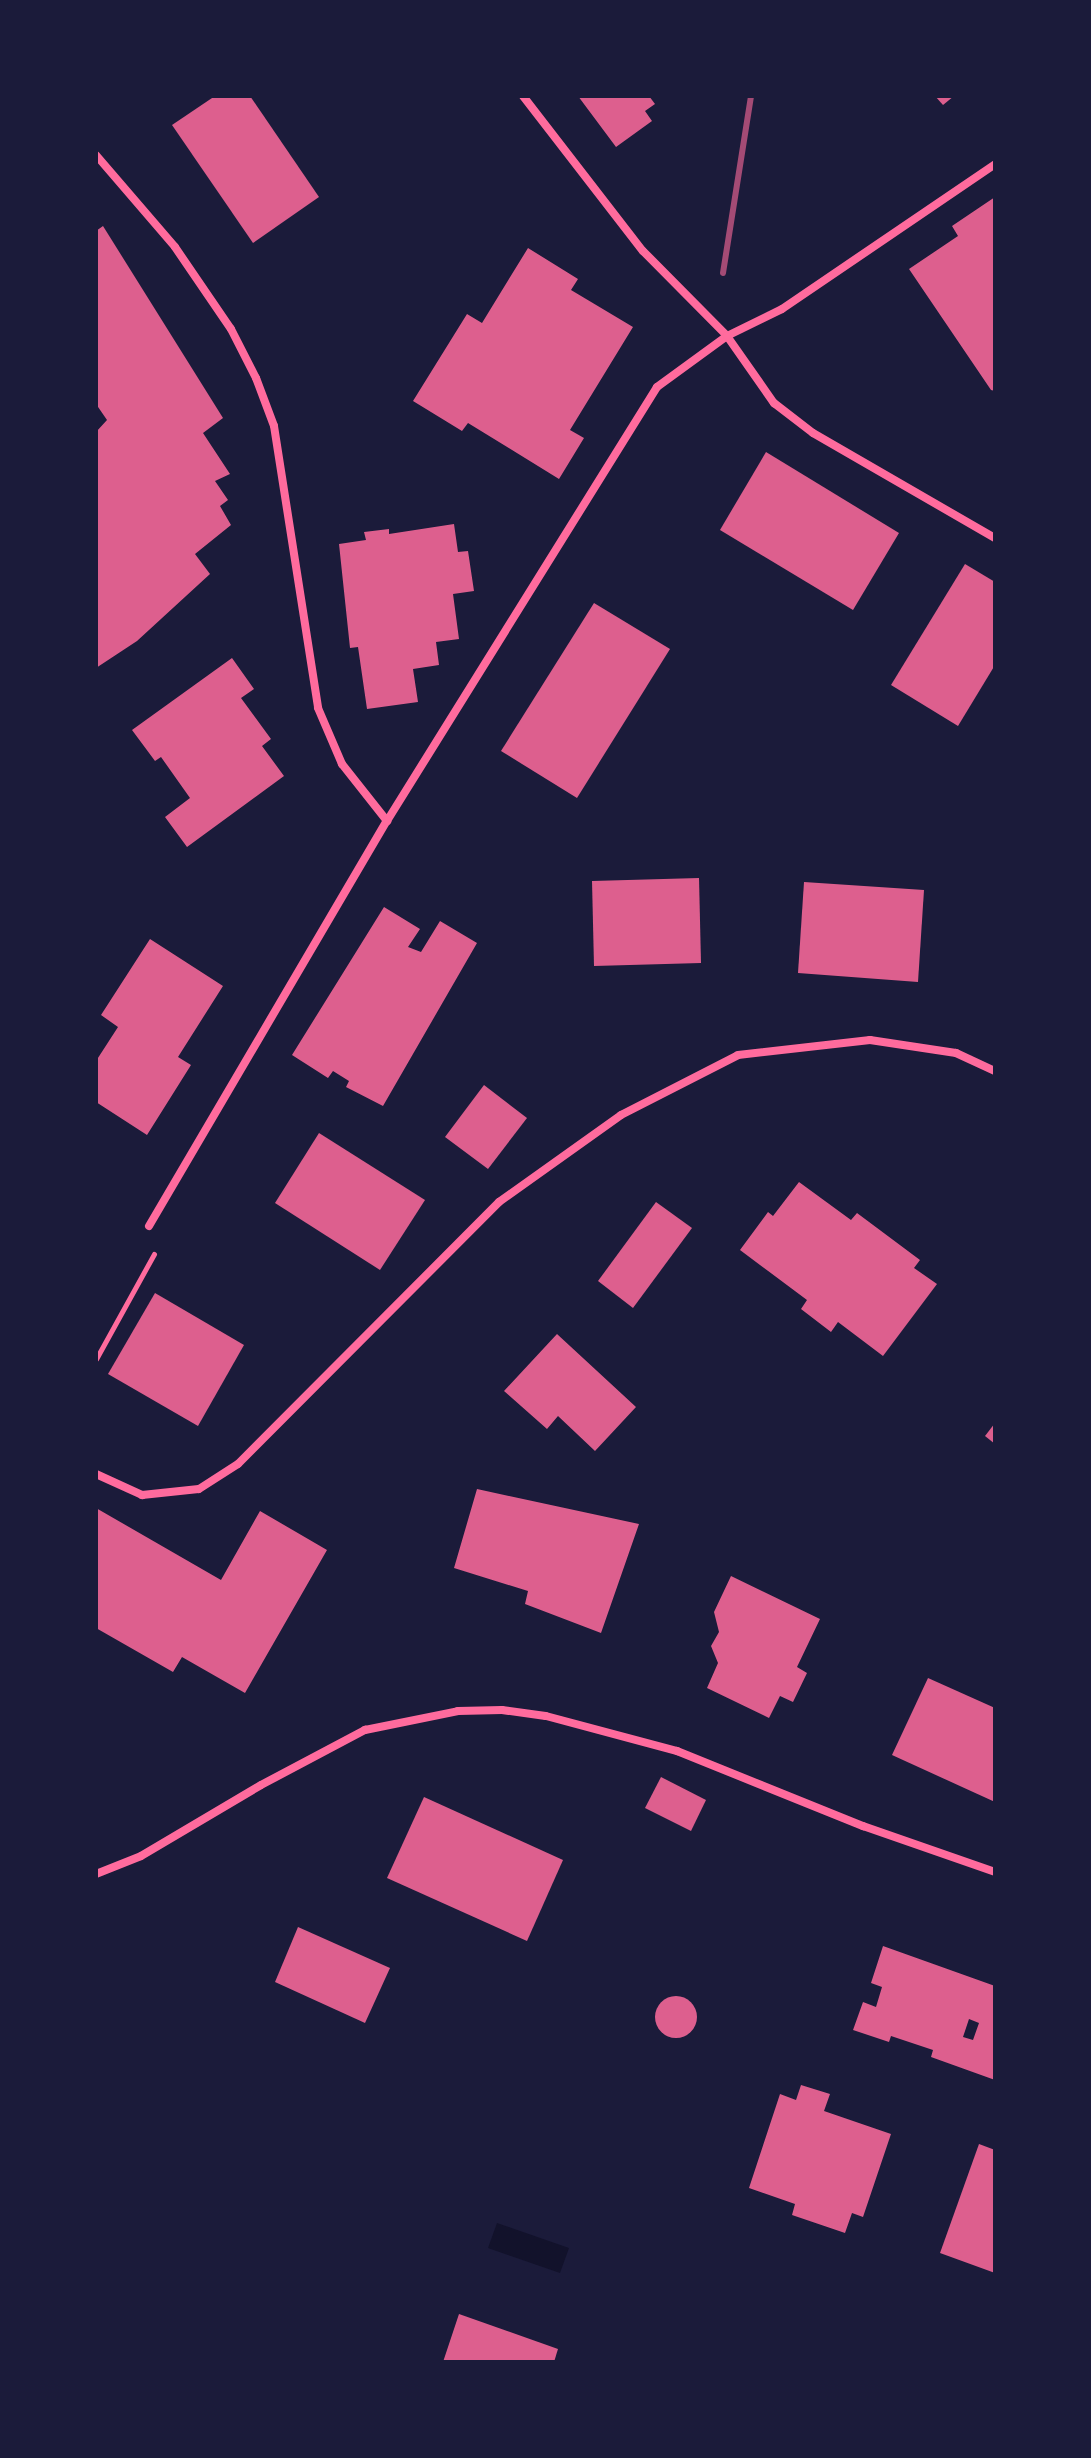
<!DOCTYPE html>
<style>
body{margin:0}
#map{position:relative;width:1091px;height:2458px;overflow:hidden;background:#1b1b3a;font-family:"Asap Condensed",sans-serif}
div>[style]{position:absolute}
.water>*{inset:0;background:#12122b}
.building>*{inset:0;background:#dd5f8e}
.round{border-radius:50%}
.path>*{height:5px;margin:-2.5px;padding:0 2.5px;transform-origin:2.5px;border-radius:2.5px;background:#ff6b9d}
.minor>*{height:8px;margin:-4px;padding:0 4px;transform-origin:4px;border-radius:4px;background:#ff6b9d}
.rail>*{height:6px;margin:-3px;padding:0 3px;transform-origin:3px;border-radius:3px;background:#a44b75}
span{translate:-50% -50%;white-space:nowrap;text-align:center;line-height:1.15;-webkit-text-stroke:6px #1b1b3a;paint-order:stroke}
.frame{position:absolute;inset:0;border:98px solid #1b1b3a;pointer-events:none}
</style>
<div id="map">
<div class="water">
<i style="clip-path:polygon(497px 2223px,569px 2248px,560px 2273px,488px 2248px)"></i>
</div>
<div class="building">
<i style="clip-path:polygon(215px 96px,250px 96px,319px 197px,253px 243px,172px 125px)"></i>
<i style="clip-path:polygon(578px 96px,649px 96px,655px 104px,645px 111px,652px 121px,616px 147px)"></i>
<i style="clip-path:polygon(935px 96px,954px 96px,943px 105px)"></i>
<i style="clip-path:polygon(995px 197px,995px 391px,991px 390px,909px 269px,958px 236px,952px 226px)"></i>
<i style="clip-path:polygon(103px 226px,223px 418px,203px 433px,230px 474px,215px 481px,228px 500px,220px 506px,231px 525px,195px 554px,210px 574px,137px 641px,96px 668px,96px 432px,107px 420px,96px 404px,96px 231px)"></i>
<i style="clip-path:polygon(528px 248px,578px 279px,571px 290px,633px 327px,570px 430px,584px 438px,559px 479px,468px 423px,462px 431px,413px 401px,467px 314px,482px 323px)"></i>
<i style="clip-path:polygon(766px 452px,899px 533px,853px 610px,720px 530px)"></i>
<i style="clip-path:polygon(454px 524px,458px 552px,468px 551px,474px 591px,453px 594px,459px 639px,436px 642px,439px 665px,413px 669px,418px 702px,367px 709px,358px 647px,350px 648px,339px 544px,366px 540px,364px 532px,389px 529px,389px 534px)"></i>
<i style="clip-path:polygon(965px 564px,995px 582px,995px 665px,958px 726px,891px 685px)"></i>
<i style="clip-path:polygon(594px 603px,670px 649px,577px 798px,501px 751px)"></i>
<i style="clip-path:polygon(232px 658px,254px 689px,241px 698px,271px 739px,262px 746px,284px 776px,187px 847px,165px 817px,190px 798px,161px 757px,155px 761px,132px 730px)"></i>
<i style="clip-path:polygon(699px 878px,701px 963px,594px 966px,592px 881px)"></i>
<i style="clip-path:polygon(804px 882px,924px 890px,918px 982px,798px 973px)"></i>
<i style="clip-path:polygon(384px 907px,420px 929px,408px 947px,421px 952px,440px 921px,477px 943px,383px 1106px,346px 1087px,349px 1081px,333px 1071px,328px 1078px,292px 1055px)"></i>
<i style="clip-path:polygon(150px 939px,223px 986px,178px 1057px,191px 1065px,147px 1135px,96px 1102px,96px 1061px,118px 1027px,101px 1015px)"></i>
<i style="clip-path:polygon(484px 1085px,527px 1118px,488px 1169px,445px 1137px)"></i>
<i style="clip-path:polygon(319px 1133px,425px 1200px,380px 1270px,275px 1203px)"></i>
<i style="clip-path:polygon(799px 1182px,851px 1220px,857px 1213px,920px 1260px,914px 1268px,937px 1284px,883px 1356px,838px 1322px,831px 1332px,801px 1309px,807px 1300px,740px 1250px,768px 1212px,773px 1216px)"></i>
<i style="clip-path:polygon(656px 1202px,692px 1228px,633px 1308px,598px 1281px)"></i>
<i style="clip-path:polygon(155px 1293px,244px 1345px,198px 1426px,108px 1374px)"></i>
<i style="clip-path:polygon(557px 1334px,636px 1407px,595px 1451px,558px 1416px,547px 1429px,504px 1391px)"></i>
<i style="clip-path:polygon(995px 1423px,995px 1444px,985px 1436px)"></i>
<i style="clip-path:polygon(477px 1489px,639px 1524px,601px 1633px,525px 1604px,528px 1591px,454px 1568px)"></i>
<i style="clip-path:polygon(96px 1508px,221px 1580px,260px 1511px,327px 1550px,245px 1693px,182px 1657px,173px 1672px,96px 1628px)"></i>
<i style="clip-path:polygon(731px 1576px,820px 1619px,797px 1667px,807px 1673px,793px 1702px,780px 1696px,769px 1718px,707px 1688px,718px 1663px,711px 1646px,719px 1632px,714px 1612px)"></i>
<i style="clip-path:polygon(928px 1678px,995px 1708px,995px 1802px,892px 1755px)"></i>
<i style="clip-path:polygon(661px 1777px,706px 1800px,691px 1831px,645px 1808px)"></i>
<i style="clip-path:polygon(424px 1797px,563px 1860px,527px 1941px,387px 1878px)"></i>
<i style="clip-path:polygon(298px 1927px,390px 1968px,365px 2023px,275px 1982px)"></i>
<i style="clip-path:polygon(evenodd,883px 1946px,995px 1986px,995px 2080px,931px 2057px,933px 2050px,891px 2036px,889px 2042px,853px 2030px,863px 2002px,876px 2007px,882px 1987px,871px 1983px,883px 1946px,969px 2019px,979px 2023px,973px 2040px,963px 2037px,969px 2019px)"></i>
<i class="round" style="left:655px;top:1996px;width:42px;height:42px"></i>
<i style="clip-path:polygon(801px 2085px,830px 2094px,824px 2111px,891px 2134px,863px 2217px,852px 2213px,845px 2233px,792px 2215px,795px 2204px,749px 2188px,780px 2094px,796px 2100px)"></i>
<i style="clip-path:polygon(979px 2144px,995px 2150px,995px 2273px,940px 2253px)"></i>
<i style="clip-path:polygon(459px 2314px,558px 2349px,554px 2362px,443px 2362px)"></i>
</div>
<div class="path">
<i style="left:96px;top:1359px;width:120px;rotate:-61.1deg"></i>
</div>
<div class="minor">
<i style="left:523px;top:96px;width:196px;rotate:52.3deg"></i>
<i style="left:643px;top:251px;width:120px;rotate:45.3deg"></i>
<i style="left:727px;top:336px;width:82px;rotate:55deg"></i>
<i style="left:774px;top:403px;width:49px;rotate:37.6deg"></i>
<i style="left:813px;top:433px;width:210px;rotate:30deg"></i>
<i style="left:96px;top:155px;width:121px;rotate:49.3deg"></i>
<i style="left:175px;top:247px;width:99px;rotate:55.7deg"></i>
<i style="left:231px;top:329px;width:55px;rotate:63deg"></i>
<i style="left:256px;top:378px;width:51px;rotate:69.4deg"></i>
<i style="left:274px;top:426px;width:285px;rotate:81.1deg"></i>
<i style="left:318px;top:708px;width:61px;rotate:66.8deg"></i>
<i style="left:342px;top:764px;width:73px;rotate:51.7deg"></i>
<i style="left:149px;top:1226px;width:470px;rotate:-59.6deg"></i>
<i style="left:387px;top:821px;width:511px;rotate:-58.11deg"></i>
<i style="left:657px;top:387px;width:87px;rotate:-36.1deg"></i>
<i style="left:727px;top:336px;width:61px;rotate:-26.1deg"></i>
<i style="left:782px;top:309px;width:258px;rotate:-34.2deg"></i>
<i style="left:96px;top:1474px;width:51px;rotate:24.5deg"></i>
<i style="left:142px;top:1495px;width:57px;rotate:-6deg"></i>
<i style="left:199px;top:1489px;width:46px;rotate:-32.7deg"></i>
<i style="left:238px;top:1464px;width:370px;rotate:-45.1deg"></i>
<i style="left:499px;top:1202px;width:150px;rotate:-35.5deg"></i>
<i style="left:621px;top:1115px;width:131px;rotate:-27.1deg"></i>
<i style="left:738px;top:1055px;width:133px;rotate:-6.5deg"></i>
<i style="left:870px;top:1040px;width:87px;rotate:8.6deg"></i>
<i style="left:956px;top:1053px;width:43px;rotate:24.8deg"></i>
<i style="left:96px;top:1874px;width:48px;rotate:-21.8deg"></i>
<i style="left:141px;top:1856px;width:139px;rotate:-30.6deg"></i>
<i style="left:261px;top:1785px;width:118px;rotate:-27.9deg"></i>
<i style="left:365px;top:1730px;width:95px;rotate:-11.5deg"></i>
<i style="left:458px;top:1711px;width:44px;rotate:-1.3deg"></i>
<i style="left:502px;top:1710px;width:44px;rotate:7.8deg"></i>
<i style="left:546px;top:1716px;width:136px;rotate:15deg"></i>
<i style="left:677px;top:1751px;width:201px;rotate:22deg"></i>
<i style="left:863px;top:1826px;width:140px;rotate:19.2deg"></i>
</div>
<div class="rail">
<i style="left:723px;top:273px;width:179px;rotate:-81deg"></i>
</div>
<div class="frame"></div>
</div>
